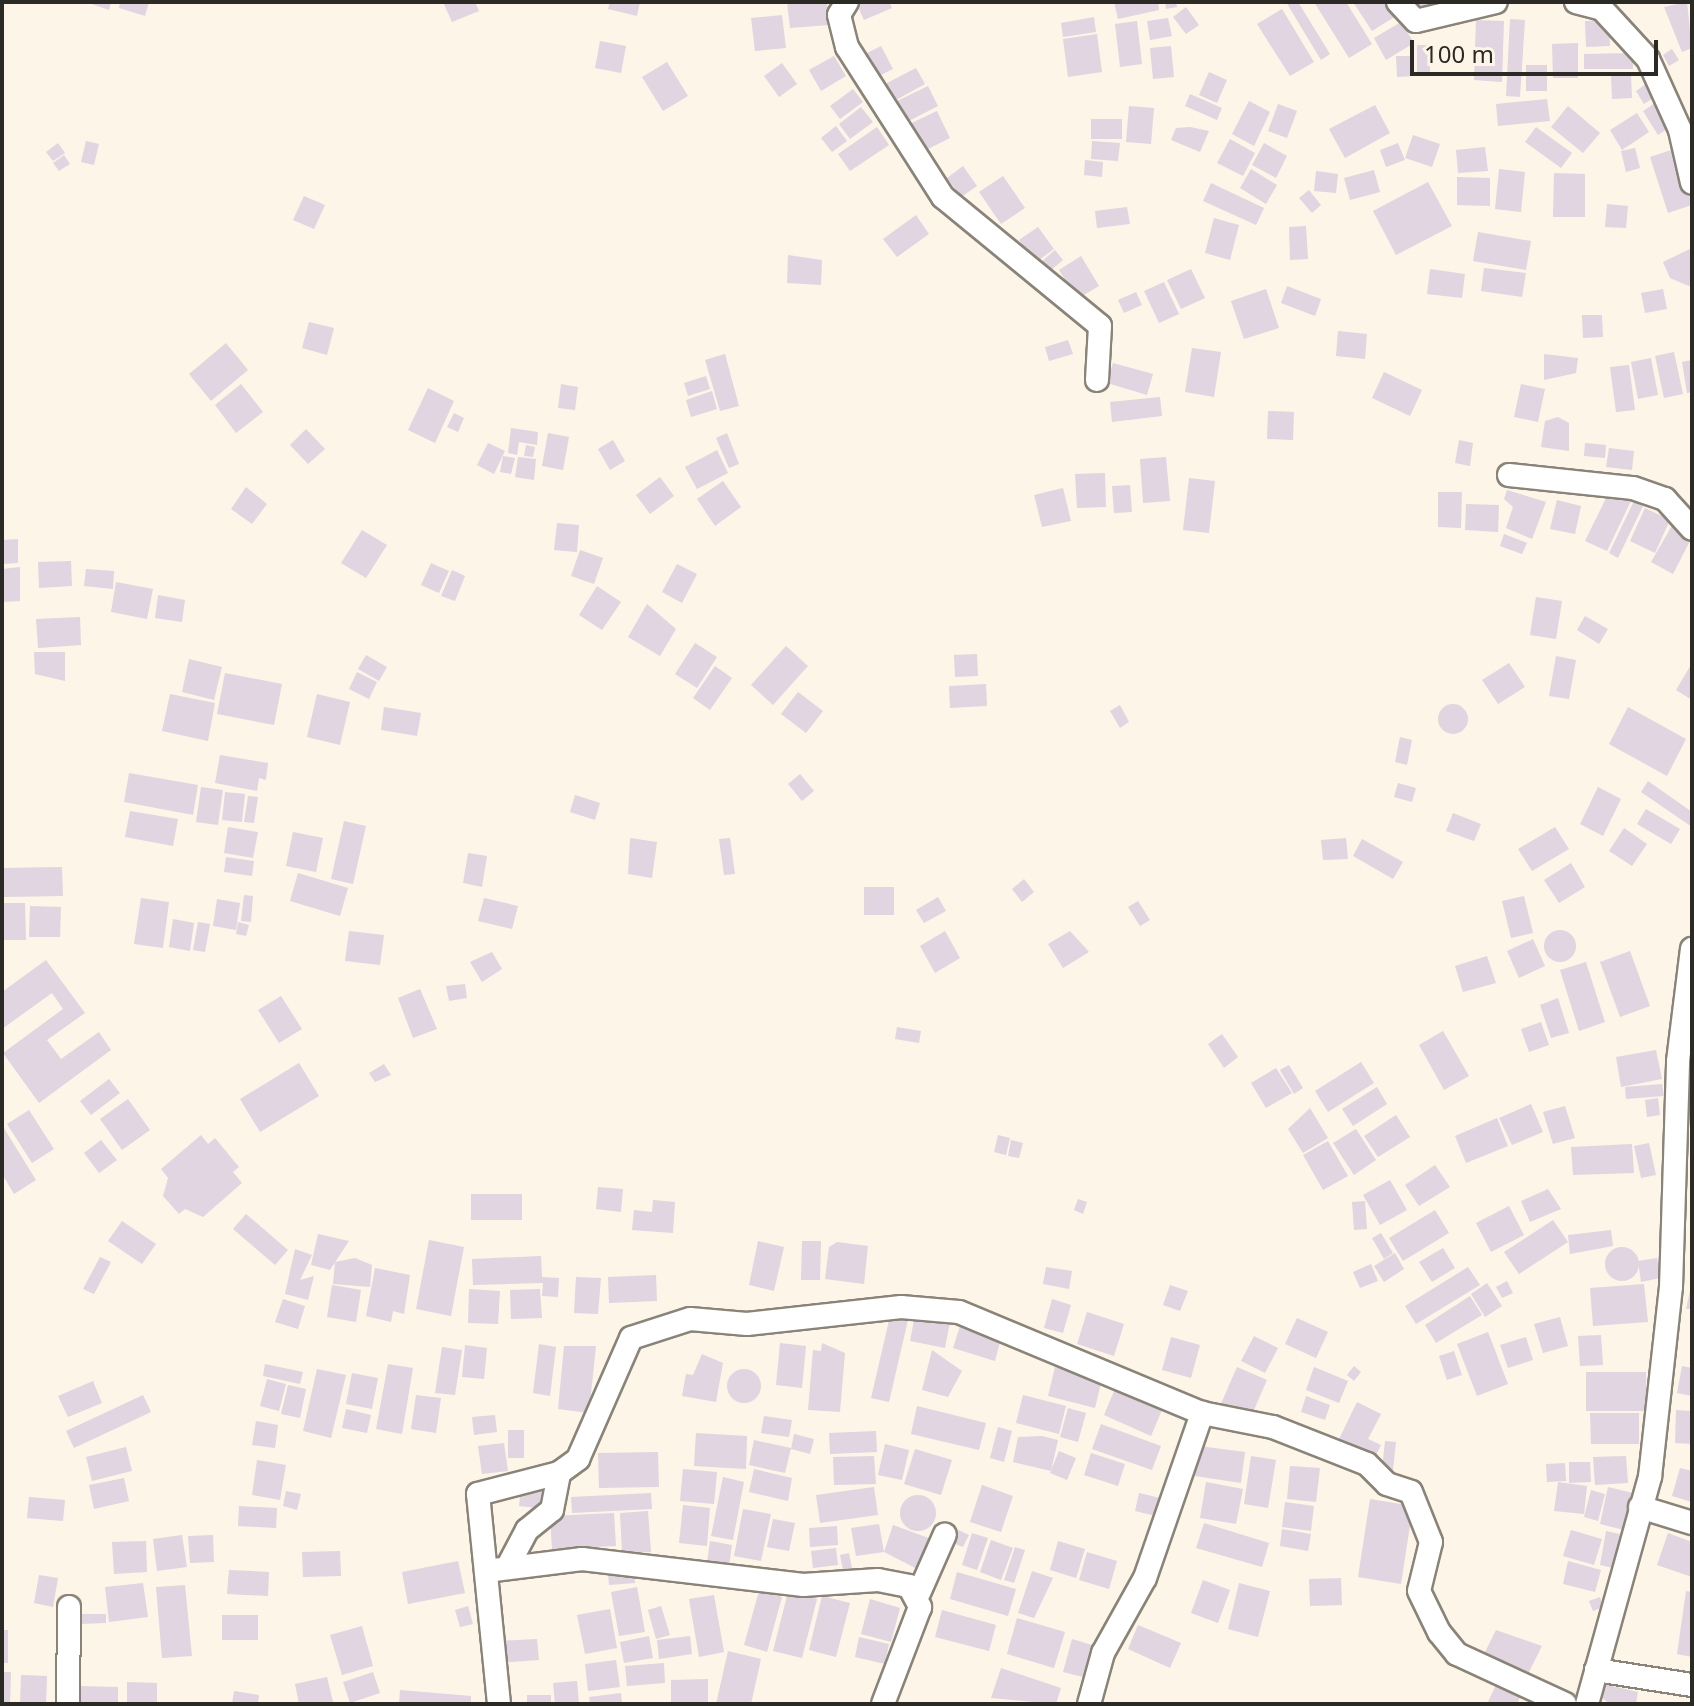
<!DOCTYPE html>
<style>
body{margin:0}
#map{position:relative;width:1694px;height:1706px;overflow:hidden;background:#fcf5e8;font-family:"Noto Sans",sans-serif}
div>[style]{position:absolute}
.building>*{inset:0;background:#e0d5e0}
.round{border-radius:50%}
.roads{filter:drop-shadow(2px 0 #8a8478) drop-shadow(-2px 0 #8a8478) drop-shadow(0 2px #8a8478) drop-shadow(0 -2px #8a8478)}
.minor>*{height:22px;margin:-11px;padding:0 11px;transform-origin:11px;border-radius:11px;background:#fff}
span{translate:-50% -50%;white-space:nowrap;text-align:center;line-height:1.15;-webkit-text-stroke:7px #fcf5e8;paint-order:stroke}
.frame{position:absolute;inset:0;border:4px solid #2c2a25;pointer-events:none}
.scale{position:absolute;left:1410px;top:40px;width:248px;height:36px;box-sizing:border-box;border:4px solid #2c2a25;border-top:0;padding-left:10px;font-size:24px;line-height:28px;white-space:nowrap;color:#2c2a25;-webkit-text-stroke:6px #fcf5e8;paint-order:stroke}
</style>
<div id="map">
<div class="building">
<i style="clip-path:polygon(86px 2px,111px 2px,109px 10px)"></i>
<i style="clip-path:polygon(120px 2px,149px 2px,145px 16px,119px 8px)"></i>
<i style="clip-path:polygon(443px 2px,475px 2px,479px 11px,452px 22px)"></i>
<i style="clip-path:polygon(610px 2px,640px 2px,637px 16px,608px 9px)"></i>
<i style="clip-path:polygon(787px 2px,827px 2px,829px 25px,790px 28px)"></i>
<i style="clip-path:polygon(856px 2px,889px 2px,892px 8px,864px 20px)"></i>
<i style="clip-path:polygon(1114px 2px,1158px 2px,1159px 10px,1118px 19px)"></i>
<i style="clip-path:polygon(1165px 2px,1176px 2px,1177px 7px,1166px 9px)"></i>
<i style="clip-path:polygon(1286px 2px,1298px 2px,1330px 54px,1321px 60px)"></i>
<i style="clip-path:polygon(1314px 2px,1346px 2px,1372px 44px,1349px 58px)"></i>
<i style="clip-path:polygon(1353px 2px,1387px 2px,1396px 16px,1372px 31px)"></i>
<i style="clip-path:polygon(1416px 2px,1453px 2px,1453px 9px,1415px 9px)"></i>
<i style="clip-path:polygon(1687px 2px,1692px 48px,1682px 52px,1664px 7px)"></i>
<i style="clip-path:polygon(1186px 7px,1199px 25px,1186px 34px,1173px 17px)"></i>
<i style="clip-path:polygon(1282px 9px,1314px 62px,1290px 76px,1257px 24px)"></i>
<i style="clip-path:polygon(782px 15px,786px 48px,755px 51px,751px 18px)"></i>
<i style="clip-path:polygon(1094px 17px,1096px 32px,1063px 37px,1061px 23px)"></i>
<i style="clip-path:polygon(1168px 18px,1172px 36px,1150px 40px,1147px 21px)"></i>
<i style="clip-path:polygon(1510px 19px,1525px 20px,1520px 97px,1506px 96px)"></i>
<i style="clip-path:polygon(1476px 20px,1504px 21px,1502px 82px,1474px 80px)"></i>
<i style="clip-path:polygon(1609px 20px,1610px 46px,1586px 47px,1585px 21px)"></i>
<i style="clip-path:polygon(1137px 21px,1142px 64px,1120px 67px,1115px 24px)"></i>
<i style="clip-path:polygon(1401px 22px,1414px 43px,1386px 60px,1374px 38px)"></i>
<i style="clip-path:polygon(1097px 34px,1102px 72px,1068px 77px,1063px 39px)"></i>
<i style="clip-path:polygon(600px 41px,626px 46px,621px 73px,595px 68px)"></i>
<i style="clip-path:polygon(1578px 43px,1578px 78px,1553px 78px,1552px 44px)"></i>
<i style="clip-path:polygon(1417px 45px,1430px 45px,1430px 72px,1417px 72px)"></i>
<i style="clip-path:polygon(881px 46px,893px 69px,873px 79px,861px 56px)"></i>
<i style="clip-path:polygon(1171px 46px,1174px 77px,1153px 79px,1150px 48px)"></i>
<i style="clip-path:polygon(1672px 49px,1679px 60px,1669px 66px,1663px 55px)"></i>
<i style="clip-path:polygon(1633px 53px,1633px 69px,1584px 69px,1584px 54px)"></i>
<i style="clip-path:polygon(834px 56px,846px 76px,821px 91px,809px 70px)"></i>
<i style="clip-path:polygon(1396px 56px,1413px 56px,1414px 76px,1397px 77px)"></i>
<i style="clip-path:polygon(667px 62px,688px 96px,663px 111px,642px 77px)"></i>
<i style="clip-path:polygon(782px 63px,797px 84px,779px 97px,764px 76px)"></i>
<i style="clip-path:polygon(1526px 65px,1547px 65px,1547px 91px,1526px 91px)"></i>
<i style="clip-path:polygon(916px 68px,925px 84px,894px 101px,885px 84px)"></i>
<i style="clip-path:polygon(1209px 72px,1227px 80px,1217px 103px,1199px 95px)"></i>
<i style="clip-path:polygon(1631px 75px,1632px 98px,1612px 99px,1611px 76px)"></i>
<i style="clip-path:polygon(1646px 84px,1655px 97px,1644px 104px,1636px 91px)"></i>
<i style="clip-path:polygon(928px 86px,938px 106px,905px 123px,895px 102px)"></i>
<i style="clip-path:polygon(853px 89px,863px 102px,840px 119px,830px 106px)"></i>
<i style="clip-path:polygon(1190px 94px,1222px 108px,1217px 120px,1185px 106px)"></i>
<i style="clip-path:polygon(1547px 99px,1550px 121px,1498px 126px,1496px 104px)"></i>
<i style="clip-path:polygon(1249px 101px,1270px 112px,1254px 146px,1232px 134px)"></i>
<i style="clip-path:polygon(1655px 103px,1670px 127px,1658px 135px,1643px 111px)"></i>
<i style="clip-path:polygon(1278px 104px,1297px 111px,1287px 138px,1268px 131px)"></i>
<i style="clip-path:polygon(1375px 105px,1390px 133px,1345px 158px,1329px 129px)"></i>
<i style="clip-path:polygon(1129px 106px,1154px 108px,1151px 144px,1126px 142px)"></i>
<i style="clip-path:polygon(1568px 106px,1600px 133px,1583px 153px,1551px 127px)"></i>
<i style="clip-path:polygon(861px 107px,873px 122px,850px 139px,839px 124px)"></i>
<i style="clip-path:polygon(937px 111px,950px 138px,916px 155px,903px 127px)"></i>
<i style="clip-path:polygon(1637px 113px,1649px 132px,1622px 150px,1610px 130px)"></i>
<i style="clip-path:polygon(1091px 119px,1122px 119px,1122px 139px,1091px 139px)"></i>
<i style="clip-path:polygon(836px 126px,847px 141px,832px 152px,821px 138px)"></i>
<i style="clip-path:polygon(877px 127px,889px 145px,850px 171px,838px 154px)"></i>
<i style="clip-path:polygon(1190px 127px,1209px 131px,1200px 152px,1171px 140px,1176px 128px)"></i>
<i style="clip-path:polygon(1536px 127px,1572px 153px,1561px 168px,1525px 142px)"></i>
<i style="clip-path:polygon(1413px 135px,1440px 144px,1432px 167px,1405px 158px)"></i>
<i style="clip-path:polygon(1230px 139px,1255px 153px,1243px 176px,1217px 163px)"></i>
<i style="clip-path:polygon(86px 141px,99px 144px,94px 165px,81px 162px)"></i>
<i style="clip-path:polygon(1092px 141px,1120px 143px,1118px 161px,1091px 159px)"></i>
<i style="clip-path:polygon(58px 143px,65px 153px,53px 161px,46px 152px)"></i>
<i style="clip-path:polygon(1264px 143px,1287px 156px,1276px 178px,1252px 165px)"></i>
<i style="clip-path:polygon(1398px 143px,1405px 160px,1386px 167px,1380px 150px)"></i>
<i style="clip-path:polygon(1485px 147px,1488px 171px,1458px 173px,1456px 150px)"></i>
<i style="clip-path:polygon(1635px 148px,1640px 168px,1626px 172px,1621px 151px)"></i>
<i style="clip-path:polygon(1677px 148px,1692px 205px,1668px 213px,1650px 157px)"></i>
<i style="clip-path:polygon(64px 155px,70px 164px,59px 171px,53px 163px)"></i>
<i style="clip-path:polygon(1085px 160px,1103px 162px,1102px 177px,1084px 175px)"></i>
<i style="clip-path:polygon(963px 166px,977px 186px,961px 197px,947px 178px)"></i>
<i style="clip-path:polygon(1251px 169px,1277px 185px,1266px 204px,1240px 188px)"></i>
<i style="clip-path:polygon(1499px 169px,1525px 172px,1521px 212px,1495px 209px)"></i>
<i style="clip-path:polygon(1374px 170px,1380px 192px,1350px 200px,1344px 178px)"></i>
<i style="clip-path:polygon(1316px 171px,1338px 174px,1336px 193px,1314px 191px)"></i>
<i style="clip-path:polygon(1554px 173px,1585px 174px,1585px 217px,1553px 217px)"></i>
<i style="clip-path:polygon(1003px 176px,1025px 208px,1001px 224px,979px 192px)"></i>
<i style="clip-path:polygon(1457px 177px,1490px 178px,1490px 206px,1457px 205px)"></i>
<i style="clip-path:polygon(1428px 182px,1452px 226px,1396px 255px,1373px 211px)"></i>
<i style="clip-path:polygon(1211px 183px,1264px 208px,1256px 225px,1203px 201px)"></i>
<i style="clip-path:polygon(1309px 190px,1321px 205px,1312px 213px,1299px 198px)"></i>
<i style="clip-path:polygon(304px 196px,325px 205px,314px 229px,293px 220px)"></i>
<i style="clip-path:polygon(1607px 204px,1628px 206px,1626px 228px,1605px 227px)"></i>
<i style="clip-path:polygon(1127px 207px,1130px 224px,1097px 228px,1095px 211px)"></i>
<i style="clip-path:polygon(916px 215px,929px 234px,897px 257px,883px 239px)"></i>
<i style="clip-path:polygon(1214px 218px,1239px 225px,1230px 260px,1205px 253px)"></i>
<i style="clip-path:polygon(1306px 226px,1308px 259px,1290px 260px,1289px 227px)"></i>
<i style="clip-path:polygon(1038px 227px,1054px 249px,1035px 263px,1019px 240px)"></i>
<i style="clip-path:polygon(1478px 232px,1531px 241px,1526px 270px,1473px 261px)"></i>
<i style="clip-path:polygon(1692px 248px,1692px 284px,1689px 286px,1670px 278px,1663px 262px)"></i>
<i style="clip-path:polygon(1055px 250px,1063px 260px,1043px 277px,1035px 267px)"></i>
<i style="clip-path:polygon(788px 255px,822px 260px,821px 285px,787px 283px)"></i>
<i style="clip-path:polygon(1081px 256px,1099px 286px,1077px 299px,1059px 270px)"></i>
<i style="clip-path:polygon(1484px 268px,1526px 273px,1522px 297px,1481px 291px)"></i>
<i style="clip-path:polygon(1191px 269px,1205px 298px,1181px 309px,1167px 280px)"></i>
<i style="clip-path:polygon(1430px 269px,1465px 274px,1462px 298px,1427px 294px)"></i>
<i style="clip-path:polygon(1164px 282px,1179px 314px,1159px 323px,1144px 291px)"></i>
<i style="clip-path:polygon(1287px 286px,1321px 299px,1315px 316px,1281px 303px)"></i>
<i style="clip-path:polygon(1266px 289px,1279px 328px,1244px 339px,1231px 301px)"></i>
<i style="clip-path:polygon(1663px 289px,1667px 309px,1645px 313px,1641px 293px)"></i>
<i style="clip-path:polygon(1136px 292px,1142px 305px,1124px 313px,1118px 300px)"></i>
<i style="clip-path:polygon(1582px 315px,1602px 315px,1603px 337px,1583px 338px)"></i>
<i style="clip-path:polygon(309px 322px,334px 328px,327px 355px,302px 348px)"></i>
<i style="clip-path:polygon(1338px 331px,1367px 334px,1365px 359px,1336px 356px)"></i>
<i style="clip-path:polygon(1068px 340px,1073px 354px,1049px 361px,1045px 347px)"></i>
<i style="clip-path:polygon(226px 343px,248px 370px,211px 401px,189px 374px)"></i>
<i style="clip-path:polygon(1192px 348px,1221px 352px,1214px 397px,1185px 392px)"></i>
<i style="clip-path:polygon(1674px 352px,1683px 394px,1664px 398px,1655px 356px)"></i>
<i style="clip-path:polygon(725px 354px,739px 406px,720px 411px,705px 360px)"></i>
<i style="clip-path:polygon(1544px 354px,1578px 358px,1576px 373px,1544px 380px)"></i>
<i style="clip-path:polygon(1651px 358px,1658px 395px,1638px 399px,1631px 362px)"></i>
<i style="clip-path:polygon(1692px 360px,1692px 392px,1687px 393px,1682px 362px)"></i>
<i style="clip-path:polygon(1113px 363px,1153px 374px,1147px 395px,1107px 383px)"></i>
<i style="clip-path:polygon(1629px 365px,1635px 410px,1616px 412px,1610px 367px)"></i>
<i style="clip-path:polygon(1384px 372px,1422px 390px,1410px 416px,1372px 398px)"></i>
<i style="clip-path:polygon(706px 376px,710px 389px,688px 396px,684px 383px)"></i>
<i style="clip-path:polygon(241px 384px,263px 412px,236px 433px,215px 405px)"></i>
<i style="clip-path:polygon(561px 384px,578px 387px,575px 410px,558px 408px)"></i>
<i style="clip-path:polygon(1521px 384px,1545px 389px,1538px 422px,1514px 417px)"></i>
<i style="clip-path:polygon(428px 388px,454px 401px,435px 443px,408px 430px)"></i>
<i style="clip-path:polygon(712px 391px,717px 409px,691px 417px,686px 400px)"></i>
<i style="clip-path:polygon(1160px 397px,1162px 416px,1112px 422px,1110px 402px)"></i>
<i style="clip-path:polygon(1268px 411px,1294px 412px,1293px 440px,1267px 439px)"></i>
<i style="clip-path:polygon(454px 413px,464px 418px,458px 432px,447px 427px)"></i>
<i style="clip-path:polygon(1558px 417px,1569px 423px,1569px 451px,1541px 447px,1545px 421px)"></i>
<i style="clip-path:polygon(511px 428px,538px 432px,537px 445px,519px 442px,517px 455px,508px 453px)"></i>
<i style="clip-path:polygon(306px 429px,325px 449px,308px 464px,290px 445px)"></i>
<i style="clip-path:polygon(548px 433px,569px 437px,563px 470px,542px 466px)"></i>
<i style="clip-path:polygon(727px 433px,739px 464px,729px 468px,716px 438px)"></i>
<i style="clip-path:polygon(613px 440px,625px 461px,610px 470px,598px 449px)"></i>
<i style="clip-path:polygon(1459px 440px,1473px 443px,1470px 466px,1455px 463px)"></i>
<i style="clip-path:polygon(488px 443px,505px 451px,494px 474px,477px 465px)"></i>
<i style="clip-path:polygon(1585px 443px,1606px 445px,1605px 458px,1584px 456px)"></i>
<i style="clip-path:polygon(526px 445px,535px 447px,533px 457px,524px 456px)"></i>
<i style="clip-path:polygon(1609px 448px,1634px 451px,1632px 470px,1606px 467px)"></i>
<i style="clip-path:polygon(717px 450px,728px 473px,697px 489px,685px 467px)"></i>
<i style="clip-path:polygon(503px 456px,515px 458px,511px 474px,500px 472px)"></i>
<i style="clip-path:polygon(518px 457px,536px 459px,534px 480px,515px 477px)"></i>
<i style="clip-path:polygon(1166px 457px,1170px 501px,1143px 503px,1140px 459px)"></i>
<i style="clip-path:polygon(1105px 473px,1106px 507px,1077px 508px,1075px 474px)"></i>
<i style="clip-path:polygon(660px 477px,674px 496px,650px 514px,636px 495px)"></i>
<i style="clip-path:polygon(1189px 478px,1215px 481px,1209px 533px,1183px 530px)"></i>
<i style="clip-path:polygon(723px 481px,741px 507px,715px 526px,697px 499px)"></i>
<i style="clip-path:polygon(1130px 485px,1132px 512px,1114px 513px,1112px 486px)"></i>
<i style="clip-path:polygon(246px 487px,267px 504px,252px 524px,231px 509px)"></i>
<i style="clip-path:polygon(1063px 488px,1071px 521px,1042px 527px,1034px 495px)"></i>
<i style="clip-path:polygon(1507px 490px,1546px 502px,1532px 539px,1506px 528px,1513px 507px,1504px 499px)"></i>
<i style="clip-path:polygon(1610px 490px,1631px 501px,1607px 551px,1585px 541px)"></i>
<i style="clip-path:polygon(1438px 492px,1462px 492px,1461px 528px,1438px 527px)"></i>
<i style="clip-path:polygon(1557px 500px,1581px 506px,1575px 534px,1550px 529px)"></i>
<i style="clip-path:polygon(1634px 501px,1643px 506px,1618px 558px,1609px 553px)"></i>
<i style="clip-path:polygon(1466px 504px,1499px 505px,1498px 532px,1465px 530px)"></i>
<i style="clip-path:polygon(1645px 508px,1670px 520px,1655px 553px,1630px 541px)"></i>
<i style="clip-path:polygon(1674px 522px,1691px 539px,1673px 574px,1651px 562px)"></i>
<i style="clip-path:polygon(557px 523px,579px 525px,577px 552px,554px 550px)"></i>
<i style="clip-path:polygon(362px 530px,387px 545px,366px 578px,341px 563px)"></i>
<i style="clip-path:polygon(1504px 534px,1527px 543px,1522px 554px,1500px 546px)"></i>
<i style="clip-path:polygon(18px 539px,18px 563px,2px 564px,2px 540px)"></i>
<i style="clip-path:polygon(580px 550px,603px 558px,594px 584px,571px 576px)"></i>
<i style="clip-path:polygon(71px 561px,72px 586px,39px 588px,38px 562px)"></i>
<i style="clip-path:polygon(431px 563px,449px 571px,439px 593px,421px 585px)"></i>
<i style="clip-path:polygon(677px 564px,697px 574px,682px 603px,662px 592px)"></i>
<i style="clip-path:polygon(20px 567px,20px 601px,2px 602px,2px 569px)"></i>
<i style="clip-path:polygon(86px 569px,114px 571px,113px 589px,84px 586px)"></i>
<i style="clip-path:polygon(452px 570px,465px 576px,455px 601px,441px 596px)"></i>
<i style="clip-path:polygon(116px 582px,153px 589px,147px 619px,111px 612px)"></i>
<i style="clip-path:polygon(597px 586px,621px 602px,602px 630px,579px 615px)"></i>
<i style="clip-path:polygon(158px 595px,185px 600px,182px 622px,155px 618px)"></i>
<i style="clip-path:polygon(1536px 597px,1562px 601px,1556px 639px,1530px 635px)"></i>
<i style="clip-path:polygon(647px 604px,676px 629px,660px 656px,628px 637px)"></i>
<i style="clip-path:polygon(1585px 616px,1608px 629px,1599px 644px,1577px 630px)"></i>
<i style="clip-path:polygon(80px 617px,81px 645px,38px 648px,36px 619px)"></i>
<i style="clip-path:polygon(695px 643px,717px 657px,697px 688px,675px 674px)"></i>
<i style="clip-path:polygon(786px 646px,808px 666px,773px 705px,751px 685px)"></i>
<i style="clip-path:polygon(34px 652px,65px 652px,65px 681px,35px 674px)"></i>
<i style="clip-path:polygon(977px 654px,978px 676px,955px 677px,954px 655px)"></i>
<i style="clip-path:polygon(366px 655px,387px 667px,379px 681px,358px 669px)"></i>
<i style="clip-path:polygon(1556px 656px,1576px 660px,1569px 699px,1549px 696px)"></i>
<i style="clip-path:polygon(189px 659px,222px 667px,214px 700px,182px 692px)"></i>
<i style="clip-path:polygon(1509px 663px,1525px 687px,1498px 704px,1482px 680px)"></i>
<i style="clip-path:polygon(1692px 663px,1692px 700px,1676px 690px)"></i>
<i style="clip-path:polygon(715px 666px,732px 678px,710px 710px,693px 698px)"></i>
<i style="clip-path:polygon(357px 672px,377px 682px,369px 699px,349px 689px)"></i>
<i style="clip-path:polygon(225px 673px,282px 684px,274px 725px,217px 714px)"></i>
<i style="clip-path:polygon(986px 684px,987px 706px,950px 708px,949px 686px)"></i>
<i style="clip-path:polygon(798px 692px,823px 711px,806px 733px,781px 714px)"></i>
<i style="clip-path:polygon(170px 694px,215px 703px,208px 741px,162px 731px)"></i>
<i style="clip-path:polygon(317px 694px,350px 702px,340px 745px,307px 737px)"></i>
<i class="round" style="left:1438px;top:704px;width:30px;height:30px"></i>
<i style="clip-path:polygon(1120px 705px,1129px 722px,1120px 728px,1110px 711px)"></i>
<i style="clip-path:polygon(384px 707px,421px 713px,417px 736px,381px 730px)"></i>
<i style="clip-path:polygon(1628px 707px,1686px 739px,1667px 776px,1609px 744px)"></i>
<i style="clip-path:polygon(1400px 737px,1412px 740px,1407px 765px,1395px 762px)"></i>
<i style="clip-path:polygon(220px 755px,268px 763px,266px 780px,259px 778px,257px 791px,215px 783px)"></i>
<i style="clip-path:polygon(129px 773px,198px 785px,193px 815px,124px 802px)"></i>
<i style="clip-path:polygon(800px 774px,814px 791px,802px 801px,788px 784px)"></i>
<i style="clip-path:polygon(1648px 781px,1692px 812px,1692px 827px,1641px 792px)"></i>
<i style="clip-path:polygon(1398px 783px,1416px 788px,1412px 802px,1394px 797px)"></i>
<i style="clip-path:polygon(201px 787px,223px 790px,218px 825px,196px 822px)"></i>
<i style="clip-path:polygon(1598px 787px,1621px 799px,1603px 836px,1580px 824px)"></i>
<i style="clip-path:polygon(225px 792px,245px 794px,242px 822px,222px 820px)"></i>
<i style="clip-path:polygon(575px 795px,600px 803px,595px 820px,570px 812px)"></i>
<i style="clip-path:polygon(248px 796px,258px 797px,254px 823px,244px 822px)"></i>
<i style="clip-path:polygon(1646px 809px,1680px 829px,1671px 844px,1637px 824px)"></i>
<i style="clip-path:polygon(130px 811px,178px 819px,173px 846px,125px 837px)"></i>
<i style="clip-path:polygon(1453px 813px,1481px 824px,1474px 841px,1446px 831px)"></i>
<i style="clip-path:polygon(344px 821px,366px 826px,353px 884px,331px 879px)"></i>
<i style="clip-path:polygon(228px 827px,258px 832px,253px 858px,224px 853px)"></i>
<i style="clip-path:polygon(1555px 827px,1569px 849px,1532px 871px,1518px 849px)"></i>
<i style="clip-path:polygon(1624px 828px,1647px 844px,1632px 866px,1609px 851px)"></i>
<i style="clip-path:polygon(293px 832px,323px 838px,316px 872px,286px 866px)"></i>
<i style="clip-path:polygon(630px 838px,657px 842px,652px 878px,628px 874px)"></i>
<i style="clip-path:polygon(730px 838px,735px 874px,724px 875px,719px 839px)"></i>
<i style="clip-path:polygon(1346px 838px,1348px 859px,1323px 860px,1321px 840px)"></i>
<i style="clip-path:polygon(1362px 839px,1403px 862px,1393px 879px,1353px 856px)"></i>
<i style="clip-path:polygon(468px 853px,487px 856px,482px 887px,463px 883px)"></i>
<i style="clip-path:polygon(226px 857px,254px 861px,252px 876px,224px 872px)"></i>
<i style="clip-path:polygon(1571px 863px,1585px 887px,1559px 903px,1544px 880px)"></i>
<i style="clip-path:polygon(62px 867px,63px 896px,3px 897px,2px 868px)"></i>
<i style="clip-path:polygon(298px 873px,348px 888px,340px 916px,290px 901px)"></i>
<i style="clip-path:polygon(1024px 879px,1034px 892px,1022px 902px,1012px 889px)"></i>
<i style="clip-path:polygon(864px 887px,894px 887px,894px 915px,864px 915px)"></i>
<i style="clip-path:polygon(244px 895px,253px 896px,251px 922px,241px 921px)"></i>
<i style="clip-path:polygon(1524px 896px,1533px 933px,1511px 938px,1502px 901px)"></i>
<i style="clip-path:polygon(938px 897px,946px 911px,924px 923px,916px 910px)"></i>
<i style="clip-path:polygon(141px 898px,169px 902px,163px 948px,134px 944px)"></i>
<i style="clip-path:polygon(484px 898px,518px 906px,512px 929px,478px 921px)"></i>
<i style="clip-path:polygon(217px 899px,240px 903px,236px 930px,213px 926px)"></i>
<i style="clip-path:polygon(1138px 901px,1150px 920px,1140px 926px,1128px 907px)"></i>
<i style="clip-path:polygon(2px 903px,25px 903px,26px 940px,2px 940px)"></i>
<i style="clip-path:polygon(30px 906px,61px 907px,60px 937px,29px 937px)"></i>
<i style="clip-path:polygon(173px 919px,194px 923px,190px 951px,169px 947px)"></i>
<i style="clip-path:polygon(198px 922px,210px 924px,205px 952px,193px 950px)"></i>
<i style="clip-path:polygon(238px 922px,249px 925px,246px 936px,236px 934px)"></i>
<i class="round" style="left:1544px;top:930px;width:32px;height:32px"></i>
<i style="clip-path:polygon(349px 931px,384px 935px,380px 965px,345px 961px)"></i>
<i style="clip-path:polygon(945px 931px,960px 958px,935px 973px,920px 946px)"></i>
<i style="clip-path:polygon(1070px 931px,1089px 952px,1063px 968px,1048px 944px)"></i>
<i style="clip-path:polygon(1533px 939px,1545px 966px,1519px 978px,1507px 951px)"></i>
<i style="clip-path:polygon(1630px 951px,1650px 1006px,1620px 1017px,1600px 962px)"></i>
<i style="clip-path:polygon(492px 952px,502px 969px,482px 982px,470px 962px)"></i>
<i style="clip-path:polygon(1487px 956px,1496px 983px,1463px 992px,1455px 966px)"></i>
<i style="clip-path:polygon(46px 960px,85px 1013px,47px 1040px,61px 1059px,99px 1032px,111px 1050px,39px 1103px,3px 1053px,63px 1009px,52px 993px,2px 1029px,2px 992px)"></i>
<i style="clip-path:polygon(1586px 962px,1605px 1022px,1579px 1031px,1560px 970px)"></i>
<i style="clip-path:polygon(465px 984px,467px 998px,449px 1001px,446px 986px)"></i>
<i style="clip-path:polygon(420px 989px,437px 1029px,413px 1038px,398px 998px)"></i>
<i style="clip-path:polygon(281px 996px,302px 1029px,279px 1043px,258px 1010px)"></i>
<i style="clip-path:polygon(1558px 998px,1569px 1033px,1551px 1038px,1540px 1005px)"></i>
<i style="clip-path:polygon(1541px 1022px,1549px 1045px,1529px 1052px,1521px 1029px)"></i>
<i style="clip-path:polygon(897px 1027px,921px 1031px,919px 1043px,895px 1039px)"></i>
<i style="clip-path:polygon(1443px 1031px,1469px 1076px,1444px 1090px,1419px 1045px)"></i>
<i style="clip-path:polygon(1222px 1034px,1238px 1057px,1224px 1068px,1208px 1044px)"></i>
<i style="clip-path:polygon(1656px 1050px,1662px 1079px,1621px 1087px,1616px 1057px)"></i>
<i style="clip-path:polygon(1361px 1062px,1374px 1083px,1328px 1112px,1315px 1091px)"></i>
<i style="clip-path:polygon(299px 1063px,319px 1096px,260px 1132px,240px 1099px)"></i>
<i style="clip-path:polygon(384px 1064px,391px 1075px,375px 1082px,369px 1073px)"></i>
<i style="clip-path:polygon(1289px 1065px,1303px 1088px,1294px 1094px,1280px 1070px)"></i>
<i style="clip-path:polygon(1276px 1068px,1292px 1093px,1266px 1108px,1251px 1083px)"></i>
<i style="clip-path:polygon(109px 1079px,120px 1093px,91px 1115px,80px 1101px)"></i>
<i style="clip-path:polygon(1662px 1084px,1664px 1096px,1626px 1099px,1625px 1087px)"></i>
<i style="clip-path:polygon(1377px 1087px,1387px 1104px,1353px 1126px,1342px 1109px)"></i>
<i style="clip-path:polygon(1658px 1098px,1660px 1115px,1647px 1117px,1645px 1100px)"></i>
<i style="clip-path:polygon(128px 1099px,150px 1130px,122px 1150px,100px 1119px)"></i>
<i style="clip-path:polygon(1531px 1104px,1543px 1132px,1512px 1145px,1499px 1118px)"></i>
<i style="clip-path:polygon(1565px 1106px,1575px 1138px,1553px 1144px,1543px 1112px)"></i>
<i style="clip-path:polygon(1310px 1108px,1328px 1138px,1303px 1153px,1288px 1129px)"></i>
<i style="clip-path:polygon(29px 1110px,54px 1149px,32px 1163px,7px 1124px)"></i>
<i style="clip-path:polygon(1396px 1115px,1410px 1137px,1378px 1157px,1364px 1136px)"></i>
<i style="clip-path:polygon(1497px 1118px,1508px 1146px,1466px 1163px,1455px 1136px)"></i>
<i style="clip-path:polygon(2px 1125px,36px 1180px,14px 1194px,2px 1174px)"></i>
<i style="clip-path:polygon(1356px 1129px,1376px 1160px,1354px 1175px,1333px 1143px)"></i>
<i style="clip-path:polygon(201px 1135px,208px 1144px,215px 1138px,239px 1167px,233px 1172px,242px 1183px,203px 1217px,185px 1209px,179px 1214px,163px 1196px,168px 1178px,161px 1169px)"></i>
<i style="clip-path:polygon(998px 1135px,1010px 1138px,1006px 1155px,994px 1152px)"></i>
<i style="clip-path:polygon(101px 1140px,117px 1160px,99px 1173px,84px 1153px)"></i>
<i style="clip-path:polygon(1011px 1140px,1023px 1143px,1019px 1158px,1008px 1156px)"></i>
<i style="clip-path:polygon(1328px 1141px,1348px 1176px,1323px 1190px,1303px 1155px)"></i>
<i style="clip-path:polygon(1649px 1143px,1656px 1175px,1641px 1178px,1634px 1146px)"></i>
<i style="clip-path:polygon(1632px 1144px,1634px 1173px,1573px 1175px,1571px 1147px)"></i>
<i style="clip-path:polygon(1435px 1165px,1450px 1187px,1419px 1206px,1405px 1185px)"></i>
<i style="clip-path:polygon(1390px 1180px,1407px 1210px,1380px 1225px,1363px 1195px)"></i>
<i style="clip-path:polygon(598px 1187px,623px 1189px,621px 1212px,596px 1209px)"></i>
<i style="clip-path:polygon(1548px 1189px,1561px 1209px,1530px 1222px,1521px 1201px)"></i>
<i style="clip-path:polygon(471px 1194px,522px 1194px,522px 1220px,471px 1220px)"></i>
<i style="clip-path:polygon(1078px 1199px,1087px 1202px,1083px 1214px,1074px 1210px)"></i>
<i style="clip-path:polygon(653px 1200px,675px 1202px,673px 1233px,632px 1230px,634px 1210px,652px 1212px)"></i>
<i style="clip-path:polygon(1365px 1201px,1367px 1229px,1354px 1230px,1352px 1202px)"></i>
<i style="clip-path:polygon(1509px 1206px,1524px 1235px,1491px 1252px,1476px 1223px)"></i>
<i style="clip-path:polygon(1435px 1210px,1449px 1233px,1403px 1261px,1389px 1238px)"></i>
<i style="clip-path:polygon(246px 1214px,288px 1250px,275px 1265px,233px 1229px)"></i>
<i style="clip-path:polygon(1553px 1220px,1568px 1242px,1519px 1274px,1504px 1252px)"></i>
<i style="clip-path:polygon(122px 1221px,156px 1244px,142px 1264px,108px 1241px)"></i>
<i style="clip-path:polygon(1611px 1230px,1613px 1246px,1570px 1254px,1568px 1235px)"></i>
<i style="clip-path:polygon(1381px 1233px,1393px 1253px,1384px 1259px,1372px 1238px)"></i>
<i style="clip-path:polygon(318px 1234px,349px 1241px,330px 1270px,311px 1265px)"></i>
<i style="clip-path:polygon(429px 1240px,464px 1247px,451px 1316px,416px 1309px)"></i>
<i style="clip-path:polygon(758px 1241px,784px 1247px,774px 1291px,749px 1285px)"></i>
<i style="clip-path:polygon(802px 1241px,821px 1241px,820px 1280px,801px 1280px)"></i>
<i style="clip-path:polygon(837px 1242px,868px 1246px,864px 1284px,825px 1279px,829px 1247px)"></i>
<i class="round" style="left:1605px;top:1247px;width:34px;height:34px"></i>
<i style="clip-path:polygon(1443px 1248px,1455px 1268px,1432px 1282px,1419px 1262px)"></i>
<i style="clip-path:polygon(295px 1249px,312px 1255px,300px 1280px,314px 1276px,308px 1300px,285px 1294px)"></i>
<i style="clip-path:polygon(1395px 1253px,1404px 1269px,1384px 1282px,1374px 1266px)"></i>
<i style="clip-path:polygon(541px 1256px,542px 1277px,559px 1278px,558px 1297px,542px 1296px,543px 1283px,473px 1285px,472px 1259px)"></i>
<i style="clip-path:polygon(100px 1257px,111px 1262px,94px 1294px,83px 1289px)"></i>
<i style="clip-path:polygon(355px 1258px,372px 1265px,370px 1287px,333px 1284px,335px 1262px)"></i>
<i style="clip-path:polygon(1657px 1258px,1660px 1278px,1641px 1282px,1638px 1261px)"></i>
<i style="clip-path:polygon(1371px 1264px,1378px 1281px,1360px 1288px,1353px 1272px)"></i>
<i style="clip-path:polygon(1046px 1267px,1072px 1271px,1069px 1289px,1043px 1284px)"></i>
<i style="clip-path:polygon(1468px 1267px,1480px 1285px,1416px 1324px,1405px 1306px)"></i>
<i style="clip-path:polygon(375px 1268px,410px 1275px,404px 1314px,393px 1311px,391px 1322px,366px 1316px)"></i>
<i style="clip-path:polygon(656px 1275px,657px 1301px,609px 1303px,608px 1277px)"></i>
<i style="clip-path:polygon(576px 1277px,601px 1278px,598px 1314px,574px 1313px)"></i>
<i style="clip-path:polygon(1507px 1281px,1513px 1293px,1502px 1298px,1496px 1287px)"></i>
<i style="clip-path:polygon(1692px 1281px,1692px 1309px,1686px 1309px)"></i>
<i style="clip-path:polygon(1487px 1283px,1502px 1306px,1485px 1317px,1471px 1294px)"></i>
<i style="clip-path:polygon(1644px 1284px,1648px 1322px,1593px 1326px,1590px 1288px)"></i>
<i style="clip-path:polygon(332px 1285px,361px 1290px,356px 1322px,327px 1317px)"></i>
<i style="clip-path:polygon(1170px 1285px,1188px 1291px,1180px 1311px,1163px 1305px)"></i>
<i style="clip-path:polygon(469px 1289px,500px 1291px,498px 1324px,468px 1323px)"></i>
<i style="clip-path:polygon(540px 1289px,542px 1318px,511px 1319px,510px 1290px)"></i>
<i style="clip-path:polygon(1470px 1296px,1482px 1315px,1436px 1343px,1425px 1325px)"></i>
<i style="clip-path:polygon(283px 1299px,305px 1306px,298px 1329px,275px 1322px)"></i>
<i style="clip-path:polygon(1052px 1299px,1071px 1305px,1063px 1333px,1044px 1328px)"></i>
<i style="clip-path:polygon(1087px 1312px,1124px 1324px,1114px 1356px,1077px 1344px)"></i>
<i style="clip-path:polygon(915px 1315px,950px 1322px,945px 1348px,910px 1341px)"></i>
<i style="clip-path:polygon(890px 1316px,908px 1320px,889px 1402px,871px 1398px)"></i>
<i style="clip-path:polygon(1560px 1317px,1568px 1346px,1543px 1353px,1534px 1324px)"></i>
<i style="clip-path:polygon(1297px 1318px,1328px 1332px,1316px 1358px,1285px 1344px)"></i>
<i style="clip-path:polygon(960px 1326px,1001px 1338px,995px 1361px,953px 1348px)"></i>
<i style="clip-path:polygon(1488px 1332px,1508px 1384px,1477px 1396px,1457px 1344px)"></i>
<i style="clip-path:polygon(1601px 1335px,1603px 1365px,1580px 1366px,1578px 1336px)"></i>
<i style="clip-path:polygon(1254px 1336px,1278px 1348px,1265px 1373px,1241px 1361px)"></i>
<i style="clip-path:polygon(1171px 1337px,1200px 1345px,1191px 1378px,1162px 1370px)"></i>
<i style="clip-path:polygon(1526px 1337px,1533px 1360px,1508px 1368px,1500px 1345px)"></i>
<i style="clip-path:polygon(780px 1343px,806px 1346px,802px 1388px,776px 1385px)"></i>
<i style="clip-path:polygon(822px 1343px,845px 1353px,840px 1412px,808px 1410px,813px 1350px,821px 1351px)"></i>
<i style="clip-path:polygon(539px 1344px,556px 1347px,550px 1396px,533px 1393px)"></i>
<i style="clip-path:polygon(465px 1345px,487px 1348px,484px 1379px,462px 1377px)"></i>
<i style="clip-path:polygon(564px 1346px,596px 1346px,589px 1413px,558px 1409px)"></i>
<i style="clip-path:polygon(442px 1347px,462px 1350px,455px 1395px,435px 1393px)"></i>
<i style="clip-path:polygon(932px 1350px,962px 1371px,948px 1397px,922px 1390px)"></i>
<i style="clip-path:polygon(1454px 1351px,1462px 1375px,1447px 1380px,1439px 1356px)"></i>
<i style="clip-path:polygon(702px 1354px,723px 1363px,716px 1402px,682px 1396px,686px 1374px,693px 1375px)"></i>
<i style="clip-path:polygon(265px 1364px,303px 1372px,300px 1384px,263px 1376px)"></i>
<i style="clip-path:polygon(388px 1364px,413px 1368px,402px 1434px,376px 1429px)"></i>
<i style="clip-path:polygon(1354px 1366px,1361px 1372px,1354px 1381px,1347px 1375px)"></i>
<i style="clip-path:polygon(1682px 1366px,1692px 1368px,1692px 1396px,1677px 1393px)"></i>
<i style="clip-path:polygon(1055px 1367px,1102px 1379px,1095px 1408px,1048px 1396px)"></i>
<i style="clip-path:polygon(1237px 1367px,1267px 1380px,1250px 1419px,1220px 1406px)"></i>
<i style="clip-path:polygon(1314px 1367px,1348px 1381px,1339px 1403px,1306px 1390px)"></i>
<i class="round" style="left:727px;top:1369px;width:34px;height:34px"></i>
<i style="clip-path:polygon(317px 1369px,346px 1375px,331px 1438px,303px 1431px)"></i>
<i style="clip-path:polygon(1586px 1372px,1646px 1372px,1646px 1411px,1586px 1411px)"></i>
<i style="clip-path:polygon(352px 1373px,378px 1378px,372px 1409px,346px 1404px)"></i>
<i style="clip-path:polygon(267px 1379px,286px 1384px,279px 1411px,260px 1406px)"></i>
<i style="clip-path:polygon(93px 1381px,102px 1403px,68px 1417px,58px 1396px)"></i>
<i style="clip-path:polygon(288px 1385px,306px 1389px,300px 1418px,281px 1414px)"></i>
<i style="clip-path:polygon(1115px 1389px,1162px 1410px,1151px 1436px,1104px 1415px)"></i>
<i style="clip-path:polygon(143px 1395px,151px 1412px,74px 1448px,66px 1431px)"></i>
<i style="clip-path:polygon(416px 1395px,441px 1398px,436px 1433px,411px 1429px)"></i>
<i style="clip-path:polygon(1023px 1395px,1066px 1406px,1059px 1434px,1016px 1423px)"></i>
<i style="clip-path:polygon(1306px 1396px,1330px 1405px,1325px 1420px,1301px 1412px)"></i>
<i style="clip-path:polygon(1357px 1402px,1381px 1414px,1368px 1439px,1381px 1445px,1375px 1457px,1339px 1439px)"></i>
<i style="clip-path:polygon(917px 1406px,986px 1423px,979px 1450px,911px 1434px)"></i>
<i style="clip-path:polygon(1068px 1408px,1086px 1413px,1078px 1442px,1060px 1437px)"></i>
<i style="clip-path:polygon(346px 1409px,371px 1415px,367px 1433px,342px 1428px)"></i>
<i style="clip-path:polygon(1676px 1410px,1692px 1411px,1692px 1444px,1675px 1443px)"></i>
<i style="clip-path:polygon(1590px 1413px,1639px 1413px,1639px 1444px,1591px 1444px)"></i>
<i style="clip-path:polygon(495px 1415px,497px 1432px,474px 1435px,472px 1417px)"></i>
<i style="clip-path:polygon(764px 1416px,792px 1420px,789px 1437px,761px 1433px)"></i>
<i style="clip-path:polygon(256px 1421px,278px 1425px,275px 1448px,252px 1445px)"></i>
<i style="clip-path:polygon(1101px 1424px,1161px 1446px,1152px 1470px,1092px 1449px)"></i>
<i style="clip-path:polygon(998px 1427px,1012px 1431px,1004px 1462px,990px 1458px)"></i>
<i style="clip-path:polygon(508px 1430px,524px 1430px,524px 1458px,508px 1458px)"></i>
<i style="clip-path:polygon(876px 1431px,877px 1452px,830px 1454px,829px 1433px)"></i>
<i style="clip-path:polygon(696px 1433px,747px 1436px,746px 1469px,694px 1466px)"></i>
<i style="clip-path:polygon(794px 1434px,814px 1439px,810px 1454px,791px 1449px)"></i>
<i style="clip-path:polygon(1042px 1436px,1058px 1440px,1051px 1471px,1013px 1462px,1018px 1437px)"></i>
<i style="clip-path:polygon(754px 1440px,791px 1448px,785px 1473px,749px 1465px)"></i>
<i style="clip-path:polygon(1385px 1441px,1396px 1442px,1393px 1470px,1382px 1469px)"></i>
<i style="clip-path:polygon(504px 1443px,508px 1471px,482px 1474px,478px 1446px)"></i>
<i style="clip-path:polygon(885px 1444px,909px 1450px,902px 1480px,878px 1475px)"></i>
<i style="clip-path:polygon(1199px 1446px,1245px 1452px,1241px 1483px,1195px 1476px)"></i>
<i style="clip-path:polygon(126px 1447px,132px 1471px,92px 1481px,86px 1457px)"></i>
<i style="clip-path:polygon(915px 1449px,952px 1460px,941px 1495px,904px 1484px)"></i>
<i style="clip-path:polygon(1059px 1451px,1076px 1458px,1067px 1480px,1050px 1473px)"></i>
<i style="clip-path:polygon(658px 1452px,659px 1487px,599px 1488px,598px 1453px)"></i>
<i style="clip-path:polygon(1091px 1453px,1125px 1464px,1118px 1486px,1084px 1475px)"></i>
<i style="clip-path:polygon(874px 1456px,876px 1484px,834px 1485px,833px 1457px)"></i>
<i style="clip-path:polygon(1251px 1456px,1276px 1460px,1268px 1508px,1244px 1504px)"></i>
<i style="clip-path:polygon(1626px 1456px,1628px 1483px,1595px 1485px,1593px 1457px)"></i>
<i style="clip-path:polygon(257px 1460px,286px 1465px,280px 1500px,252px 1495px)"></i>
<i style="clip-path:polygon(1569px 1462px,1590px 1462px,1591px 1482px,1569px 1483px)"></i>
<i style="clip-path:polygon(1565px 1463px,1566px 1481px,1547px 1482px,1546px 1464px)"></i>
<i style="clip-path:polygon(1290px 1466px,1320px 1468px,1316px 1502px,1287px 1499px)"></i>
<i style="clip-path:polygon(1680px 1468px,1692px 1471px,1692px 1502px,1672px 1496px)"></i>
<i style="clip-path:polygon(683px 1469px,717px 1472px,714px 1504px,680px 1501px)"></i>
<i style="clip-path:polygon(754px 1469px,792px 1478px,788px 1501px,749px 1492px)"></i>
<i style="clip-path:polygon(723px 1477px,744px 1482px,733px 1540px,711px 1536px)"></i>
<i style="clip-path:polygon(124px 1478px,129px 1501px,94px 1509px,89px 1485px)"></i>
<i style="clip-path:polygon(1206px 1482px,1243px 1489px,1236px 1524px,1200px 1518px)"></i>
<i style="clip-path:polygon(1558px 1482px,1587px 1486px,1584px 1514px,1554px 1511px)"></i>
<i style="clip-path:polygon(982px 1485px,1013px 1496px,1001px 1532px,970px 1522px)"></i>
<i style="clip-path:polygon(874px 1487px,878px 1515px,820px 1523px,816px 1495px)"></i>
<i style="clip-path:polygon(1608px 1487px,1633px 1493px,1624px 1530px,1600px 1524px)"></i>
<i style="clip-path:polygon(521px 1488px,550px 1491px,548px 1509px,519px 1506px)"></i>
<i style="clip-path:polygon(1591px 1490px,1605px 1494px,1598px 1521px,1584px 1517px)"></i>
<i style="clip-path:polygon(286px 1491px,301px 1494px,297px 1510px,283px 1506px)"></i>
<i style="clip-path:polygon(651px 1493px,652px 1509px,572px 1513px,571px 1497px)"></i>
<i style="clip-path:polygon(1139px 1493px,1160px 1498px,1156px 1516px,1135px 1511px)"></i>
<i class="round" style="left:900px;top:1495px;width:36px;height:36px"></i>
<i style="clip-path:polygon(29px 1497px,65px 1500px,63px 1521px,27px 1518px)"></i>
<i style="clip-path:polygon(1370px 1499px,1413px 1506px,1401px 1584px,1358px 1577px)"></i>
<i style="clip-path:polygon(1285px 1502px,1314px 1506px,1311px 1531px,1282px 1527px)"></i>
<i style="clip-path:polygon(683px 1505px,710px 1508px,707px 1546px,679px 1543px)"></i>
<i style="clip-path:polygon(239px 1506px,277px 1508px,276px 1528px,238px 1526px)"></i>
<i style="clip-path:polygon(743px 1509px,771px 1514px,761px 1561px,734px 1556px)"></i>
<i style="clip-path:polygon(648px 1511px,651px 1552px,622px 1553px,620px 1513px)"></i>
<i style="clip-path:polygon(614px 1513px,616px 1546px,552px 1549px,550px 1516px)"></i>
<i style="clip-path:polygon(773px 1519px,795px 1523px,789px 1551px,767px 1547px)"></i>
<i style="clip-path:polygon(1204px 1523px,1269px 1543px,1262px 1567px,1196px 1548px)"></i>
<i style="clip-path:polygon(879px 1524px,884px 1552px,893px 1525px,934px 1540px,923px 1572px,884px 1552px,856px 1556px,851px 1528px)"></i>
<i style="clip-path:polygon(837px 1526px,838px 1545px,810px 1547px,809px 1528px)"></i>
<i style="clip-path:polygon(956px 1529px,969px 1535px,963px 1547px,950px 1542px)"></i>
<i style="clip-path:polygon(1282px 1529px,1311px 1534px,1308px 1551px,1280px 1546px)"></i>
<i style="clip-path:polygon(1571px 1530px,1602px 1539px,1594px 1565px,1563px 1556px)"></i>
<i style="clip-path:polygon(1606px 1531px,1620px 1534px,1613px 1568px,1600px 1565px)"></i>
<i style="clip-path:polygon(972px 1533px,988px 1538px,977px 1570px,962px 1565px)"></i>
<i style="clip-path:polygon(1668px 1533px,1692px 1542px,1692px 1577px,1657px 1565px)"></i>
<i style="clip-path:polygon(182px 1535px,187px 1567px,157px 1571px,153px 1539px)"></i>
<i style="clip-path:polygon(213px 1535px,214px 1562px,190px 1563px,188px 1536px)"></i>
<i style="clip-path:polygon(991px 1540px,1013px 1548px,1001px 1580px,980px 1572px)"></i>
<i style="clip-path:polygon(146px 1541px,147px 1572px,114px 1574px,112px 1542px)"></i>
<i style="clip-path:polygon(710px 1541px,732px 1545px,729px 1567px,707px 1563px)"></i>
<i style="clip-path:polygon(1058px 1541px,1085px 1549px,1076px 1578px,1050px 1570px)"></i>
<i style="clip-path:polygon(1015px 1547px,1025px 1550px,1014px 1583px,1004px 1580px)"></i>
<i style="clip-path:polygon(836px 1548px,838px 1565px,813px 1568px,811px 1551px)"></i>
<i style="clip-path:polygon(340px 1551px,341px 1576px,303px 1577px,302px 1552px)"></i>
<i style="clip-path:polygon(1087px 1552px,1117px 1561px,1109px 1589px,1079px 1580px)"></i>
<i style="clip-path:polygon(849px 1553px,852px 1568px,843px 1570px,840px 1555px)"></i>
<i style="clip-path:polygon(458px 1561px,465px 1593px,408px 1604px,402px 1572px)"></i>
<i style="clip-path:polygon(1568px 1561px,1601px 1570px,1595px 1592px,1563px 1584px)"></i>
<i style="clip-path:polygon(229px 1570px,269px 1572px,268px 1596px,227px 1594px)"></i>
<i style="clip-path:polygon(634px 1571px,635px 1583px,609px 1585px,608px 1573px)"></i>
<i style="clip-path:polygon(1032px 1571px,1053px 1578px,1034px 1618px,1018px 1613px)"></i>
<i style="clip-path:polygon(957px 1572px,1016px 1589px,1008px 1616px,950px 1599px)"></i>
<i style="clip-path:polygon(39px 1575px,58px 1578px,53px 1607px,34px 1603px)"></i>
<i style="clip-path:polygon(1341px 1578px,1342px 1605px,1310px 1606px,1309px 1579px)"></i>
<i style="clip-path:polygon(1203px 1580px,1230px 1590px,1218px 1623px,1191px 1613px)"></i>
<i style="clip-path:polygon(143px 1583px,148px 1617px,109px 1622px,105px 1587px)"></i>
<i style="clip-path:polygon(1239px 1583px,1270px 1591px,1258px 1637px,1228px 1629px)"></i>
<i style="clip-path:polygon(185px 1585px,192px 1656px,162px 1658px,156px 1587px)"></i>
<i style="clip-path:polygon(637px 1587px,645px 1632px,619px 1636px,611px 1592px)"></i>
<i style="clip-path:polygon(759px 1591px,782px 1597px,767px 1652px,744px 1645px)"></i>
<i style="clip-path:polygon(1686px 1591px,1692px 1592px,1692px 1657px,1677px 1654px)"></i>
<i style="clip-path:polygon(788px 1592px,817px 1599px,802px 1658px,773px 1651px)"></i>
<i style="clip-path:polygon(714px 1595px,724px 1652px,699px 1657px,689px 1599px)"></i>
<i style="clip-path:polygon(822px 1596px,850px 1603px,836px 1657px,809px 1650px)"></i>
<i style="clip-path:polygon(1600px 1597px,1603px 1607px,1593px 1611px,1589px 1601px)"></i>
<i style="clip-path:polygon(870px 1599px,900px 1608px,891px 1642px,861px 1634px)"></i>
<i style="clip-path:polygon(468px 1606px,473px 1624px,460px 1627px,455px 1610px)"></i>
<i style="clip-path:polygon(661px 1606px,670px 1635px,656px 1639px,648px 1610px)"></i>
<i style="clip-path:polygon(610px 1609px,617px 1648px,585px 1654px,577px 1615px)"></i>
<i style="clip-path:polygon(942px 1610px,996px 1625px,989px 1651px,935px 1637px)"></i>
<i style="clip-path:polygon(80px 1614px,106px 1614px,106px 1623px,80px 1624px)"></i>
<i style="clip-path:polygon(222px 1615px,258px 1615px,258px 1640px,222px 1640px)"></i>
<i style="clip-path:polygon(1017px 1618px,1065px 1632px,1054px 1668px,1007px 1654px)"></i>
<i style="clip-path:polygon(1138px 1625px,1181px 1643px,1170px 1668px,1128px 1649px)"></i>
<i style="clip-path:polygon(362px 1626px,373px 1666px,342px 1675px,330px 1635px)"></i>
<i style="clip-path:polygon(2px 1630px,8px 1630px,8px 1663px,2px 1663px)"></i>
<i style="clip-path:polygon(1496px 1630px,1542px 1646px,1525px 1680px,1482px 1658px)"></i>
<i style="clip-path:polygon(649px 1636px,653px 1658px,624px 1663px,620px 1642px)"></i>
<i style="clip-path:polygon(690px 1636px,692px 1654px,659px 1659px,657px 1640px)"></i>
<i style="clip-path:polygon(859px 1637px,889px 1644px,885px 1664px,855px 1657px)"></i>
<i style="clip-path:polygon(537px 1639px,539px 1660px,497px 1663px,496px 1641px)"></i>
<i style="clip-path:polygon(1072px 1639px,1092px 1645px,1083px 1677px,1063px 1672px)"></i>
<i style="clip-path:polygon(728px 1651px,761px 1659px,751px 1704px,716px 1704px)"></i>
<i style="clip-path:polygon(616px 1660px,620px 1687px,588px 1691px,585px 1664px)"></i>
<i style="clip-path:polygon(664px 1663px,665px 1683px,627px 1686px,625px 1666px)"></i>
<i style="clip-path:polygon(1001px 1668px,1061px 1688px,1056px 1704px,991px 1698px)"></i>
<i style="clip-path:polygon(2px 1672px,11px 1672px,10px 1704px,2px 1704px)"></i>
<i style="clip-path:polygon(373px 1672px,380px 1693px,350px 1703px,343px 1682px)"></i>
<i style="clip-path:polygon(21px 1675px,47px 1676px,46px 1704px,20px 1704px)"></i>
<i style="clip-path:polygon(327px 1677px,333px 1702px,299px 1704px,295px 1684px)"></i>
<i style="clip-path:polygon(708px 1679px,708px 1704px,671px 1704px,671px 1680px)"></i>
<i style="clip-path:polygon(577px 1681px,579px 1704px,555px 1704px,553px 1683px)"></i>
<i style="clip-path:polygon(127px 1682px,157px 1683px,157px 1703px,127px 1703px)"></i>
<i style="clip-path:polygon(1497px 1683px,1521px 1695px,1517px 1704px,1487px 1704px)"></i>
<i style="clip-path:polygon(1604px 1684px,1638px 1692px,1636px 1704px,1610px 1704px,1601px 1697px)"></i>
<i style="clip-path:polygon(78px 1686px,118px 1687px,118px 1704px,78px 1704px)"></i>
<i style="clip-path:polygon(400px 1690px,471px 1696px,471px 1704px,399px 1704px)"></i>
<i style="clip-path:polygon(234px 1691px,259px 1695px,258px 1704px,232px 1704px)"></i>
<i style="clip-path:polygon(621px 1693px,622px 1704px,590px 1704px,589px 1697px)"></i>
<i style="clip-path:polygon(527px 1695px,551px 1695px,551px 1704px,527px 1704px)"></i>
</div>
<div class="roads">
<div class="minor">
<i style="left:847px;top:2px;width:15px;rotate:122deg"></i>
<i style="left:839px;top:15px;width:33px;rotate:76deg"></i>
<i style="left:847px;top:47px;width:178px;rotate:57.4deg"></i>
<i style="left:943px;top:197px;width:203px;rotate:39.4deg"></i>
<i style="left:1100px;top:326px;width:54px;rotate:93.2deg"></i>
<i style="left:1398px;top:2px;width:26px;rotate:47deg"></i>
<i style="left:1416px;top:21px;width:82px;rotate:-13.4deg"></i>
<i style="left:1576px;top:2px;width:27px;rotate:15deg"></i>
<i style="left:1602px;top:9px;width:68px;rotate:47.4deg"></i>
<i style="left:1648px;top:59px;width:78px;rotate:65.7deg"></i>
<i style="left:1680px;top:130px;width:54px;rotate:77.2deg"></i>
<i style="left:1509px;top:475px;width:125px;rotate:6deg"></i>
<i style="left:1633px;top:488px;width:34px;rotate:19deg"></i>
<i style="left:1665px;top:499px;width:40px;rotate:48deg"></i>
<i style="left:1640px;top:1507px;width:54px;rotate:17.1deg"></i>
<i style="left:507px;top:1568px;width:43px;rotate:-62.2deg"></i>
<i style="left:527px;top:1530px;width:32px;rotate:-39deg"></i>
<i style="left:552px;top:1510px;width:38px;rotate:-79deg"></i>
<i style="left:486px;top:1571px;width:97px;rotate:-7.1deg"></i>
<i style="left:582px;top:1559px;width:223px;rotate:6.7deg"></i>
<i style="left:803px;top:1585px;width:75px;rotate:-3.8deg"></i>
<i style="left:878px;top:1580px;width:32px;rotate:11deg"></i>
<i style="left:909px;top:1586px;width:24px;rotate:62deg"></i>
<i style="left:920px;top:1607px;width:104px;rotate:110.9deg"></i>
<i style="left:919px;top:1593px;width:64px;rotate:-66.2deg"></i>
<i style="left:1596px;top:1670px;width:97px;rotate:8.9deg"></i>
<i style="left:68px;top:1704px;width:97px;rotate:-89.4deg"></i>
<i style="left:499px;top:1704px;width:211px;rotate:-95.7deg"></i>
<i style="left:478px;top:1494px;width:84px;rotate:-14.5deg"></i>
<i style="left:559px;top:1473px;width:24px;rotate:-36deg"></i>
<i style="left:578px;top:1459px;width:132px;rotate:-66.3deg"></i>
<i style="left:631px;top:1338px;width:62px;rotate:-17.9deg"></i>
<i style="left:690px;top:1319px;width:57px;rotate:5deg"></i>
<i style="left:747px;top:1324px;width:155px;rotate:-6.3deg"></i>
<i style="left:901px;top:1307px;width:58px;rotate:4.9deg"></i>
<i style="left:959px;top:1312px;width:263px;rotate:22.6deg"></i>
<i style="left:1202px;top:1413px;width:72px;rotate:11.2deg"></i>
<i style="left:1273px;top:1427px;width:101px;rotate:21.5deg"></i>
<i style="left:1367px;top:1464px;width:28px;rotate:45deg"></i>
<i style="left:1387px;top:1484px;width:25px;rotate:18deg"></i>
<i style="left:1411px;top:1492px;width:54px;rotate:68.2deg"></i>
<i style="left:1431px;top:1542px;width:50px;rotate:103.8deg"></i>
<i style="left:1419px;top:1591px;width:46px;rotate:64deg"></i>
<i style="left:1439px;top:1632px;width:28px;rotate:51deg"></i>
<i style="left:1457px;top:1654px;width:119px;rotate:24.8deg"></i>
<i style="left:1089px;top:1704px;width:53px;rotate:-74.6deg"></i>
<i style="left:1103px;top:1653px;width:86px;rotate:-60.8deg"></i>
<i style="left:1145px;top:1578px;width:175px;rotate:-70.9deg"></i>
<i style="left:1587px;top:1704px;width:236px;rotate:-74.5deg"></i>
<i style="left:1650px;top:1477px;width:191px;rotate:-83.7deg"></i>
<i style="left:1671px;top:1287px;width:226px;rotate:-88.2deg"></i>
<i style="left:1678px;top:1061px;width:113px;rotate:-82.9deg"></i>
</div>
</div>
<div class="frame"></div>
<div class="scale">100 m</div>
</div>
